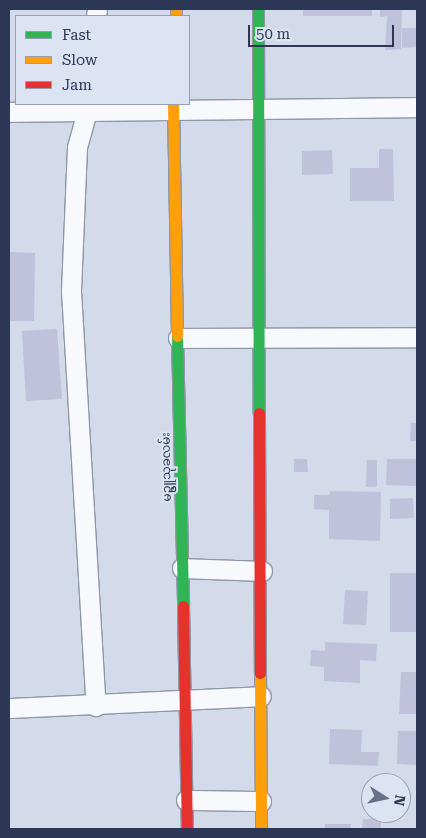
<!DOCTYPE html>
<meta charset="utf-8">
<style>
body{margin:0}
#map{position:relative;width:426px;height:838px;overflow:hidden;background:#d3dae9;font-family:"Roboto Serif","Noto Sans Myanmar",serif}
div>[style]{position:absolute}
.building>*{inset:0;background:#c0c2dc}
.roads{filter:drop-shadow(1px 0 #8f96a9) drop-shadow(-1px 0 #8f96a9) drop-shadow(0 1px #8f96a9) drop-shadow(0 -1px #8f96a9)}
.street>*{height:19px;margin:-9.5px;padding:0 9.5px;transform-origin:9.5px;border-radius:9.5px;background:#f8f9fc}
.fast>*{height:11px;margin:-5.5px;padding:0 5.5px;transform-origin:5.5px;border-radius:5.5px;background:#30b455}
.slow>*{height:11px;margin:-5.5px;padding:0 5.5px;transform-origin:5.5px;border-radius:5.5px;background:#ff9f0a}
.jam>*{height:11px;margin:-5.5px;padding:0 5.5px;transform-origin:5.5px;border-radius:5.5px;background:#e5322d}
span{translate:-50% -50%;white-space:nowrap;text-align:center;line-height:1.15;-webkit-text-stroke:4px #dce3f2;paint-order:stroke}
.street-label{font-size:12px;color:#2b3754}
.frame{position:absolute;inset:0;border:10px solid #2b3754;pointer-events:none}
.legend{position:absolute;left:15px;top:15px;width:175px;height:90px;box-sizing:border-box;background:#dce3f2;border:1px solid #959eb3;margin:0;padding:6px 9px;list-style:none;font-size:15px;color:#2b3754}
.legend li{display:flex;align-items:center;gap:10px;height:25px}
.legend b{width:25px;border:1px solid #959eb3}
.north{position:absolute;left:361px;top:773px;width:50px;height:50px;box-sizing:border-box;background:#dce3f2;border:1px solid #959eb3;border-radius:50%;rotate:100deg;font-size:14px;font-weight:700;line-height:20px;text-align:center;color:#2b3754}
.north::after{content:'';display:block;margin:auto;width:18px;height:22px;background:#667088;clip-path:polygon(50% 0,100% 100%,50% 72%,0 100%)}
.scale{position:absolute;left:248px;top:25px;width:146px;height:22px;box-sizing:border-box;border:2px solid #2b3754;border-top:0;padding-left:6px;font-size:15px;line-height:18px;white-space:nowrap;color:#2b3754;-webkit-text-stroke:4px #dce3f2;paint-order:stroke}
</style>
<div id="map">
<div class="building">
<i style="clip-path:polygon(303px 9px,372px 9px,372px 16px,303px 16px)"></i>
<i style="clip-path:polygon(380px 9px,402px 9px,401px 49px,385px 50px,387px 16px,380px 17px)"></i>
<i style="clip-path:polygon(402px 28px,417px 28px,417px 47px,402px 48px)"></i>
<i style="clip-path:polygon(379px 149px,393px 149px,394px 201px,350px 201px,350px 168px,379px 168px)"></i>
<i style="clip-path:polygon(332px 150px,333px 174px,302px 175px,302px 151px)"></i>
<i style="clip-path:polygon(9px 252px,35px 253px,34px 321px,9px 321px)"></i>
<i style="clip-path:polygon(57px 329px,62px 399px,26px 401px,22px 331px)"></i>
<i style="clip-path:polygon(411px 423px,417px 423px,417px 441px,410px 441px)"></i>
<i style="clip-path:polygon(294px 459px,307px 459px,308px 472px,294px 472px)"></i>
<i style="clip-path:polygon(387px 459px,417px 459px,417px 486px,386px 485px)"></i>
<i style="clip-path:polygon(367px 460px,377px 460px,377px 487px,366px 487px)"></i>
<i style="clip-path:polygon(330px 491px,381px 492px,380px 541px,329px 539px,329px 510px,314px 509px,314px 495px,330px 495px)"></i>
<i style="clip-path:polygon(413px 498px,414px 518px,390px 519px,390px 499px)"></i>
<i style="clip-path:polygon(390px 573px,417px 573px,417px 632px,390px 632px)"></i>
<i style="clip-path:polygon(345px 590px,368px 591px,366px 625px,343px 624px)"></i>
<i style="clip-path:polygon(325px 642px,377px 644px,376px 661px,360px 660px,360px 683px,324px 681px,324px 667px,310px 666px,311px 650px,325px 651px)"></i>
<i style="clip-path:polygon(401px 672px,417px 672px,417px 714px,399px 714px)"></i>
<i style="clip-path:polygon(330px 729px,362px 730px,361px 752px,379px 752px,378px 766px,329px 764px)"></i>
<i style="clip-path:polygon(398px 731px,417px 731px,417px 765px,397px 764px)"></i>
<i style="clip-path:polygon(363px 819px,381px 819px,381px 829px,362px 829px)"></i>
<i style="clip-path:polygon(325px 824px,351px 824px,350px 829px,325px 829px)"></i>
</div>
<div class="roads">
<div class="street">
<i style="left:96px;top:16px;width:7px;rotate:-82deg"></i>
<i style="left:89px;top:104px;width:45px;rotate:105.6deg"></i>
<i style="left:77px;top:147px;width:144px;rotate:92.4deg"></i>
<i style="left:71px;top:291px;width:416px;rotate:86.6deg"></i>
<i style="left:9px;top:112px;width:408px;rotate:-0.7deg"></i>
<i style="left:178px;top:338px;width:239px;rotate:-0.2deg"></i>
<i style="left:182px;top:568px;width:80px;rotate:2.1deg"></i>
<i style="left:9px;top:708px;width:252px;rotate:-2.7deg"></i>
<i style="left:186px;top:800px;width:75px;rotate:0.8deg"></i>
</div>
<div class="fast">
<i style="left:258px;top:9px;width:404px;rotate:89.9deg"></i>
<i style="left:177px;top:336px;width:270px;rotate:88.7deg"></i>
</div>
<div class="slow">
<i style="left:176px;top:9px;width:7px;rotate:90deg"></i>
<i style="left:173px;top:104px;width:232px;rotate:89deg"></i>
<i style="left:260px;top:673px;width:156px;rotate:89.6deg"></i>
</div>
<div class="jam">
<i style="left:259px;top:413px;width:260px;rotate:89.8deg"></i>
<i style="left:183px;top:606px;width:223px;rotate:89deg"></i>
</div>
</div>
<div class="street-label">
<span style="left:167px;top:467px;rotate:-91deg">မဥ္ဇူသုခလမ်း</span>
</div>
<div class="frame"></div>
<ul class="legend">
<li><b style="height:6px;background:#30b455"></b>Fast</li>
<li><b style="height:6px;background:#ff9f0a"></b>Slow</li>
<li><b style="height:6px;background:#e5322d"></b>Jam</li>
</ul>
<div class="north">N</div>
<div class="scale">50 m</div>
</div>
